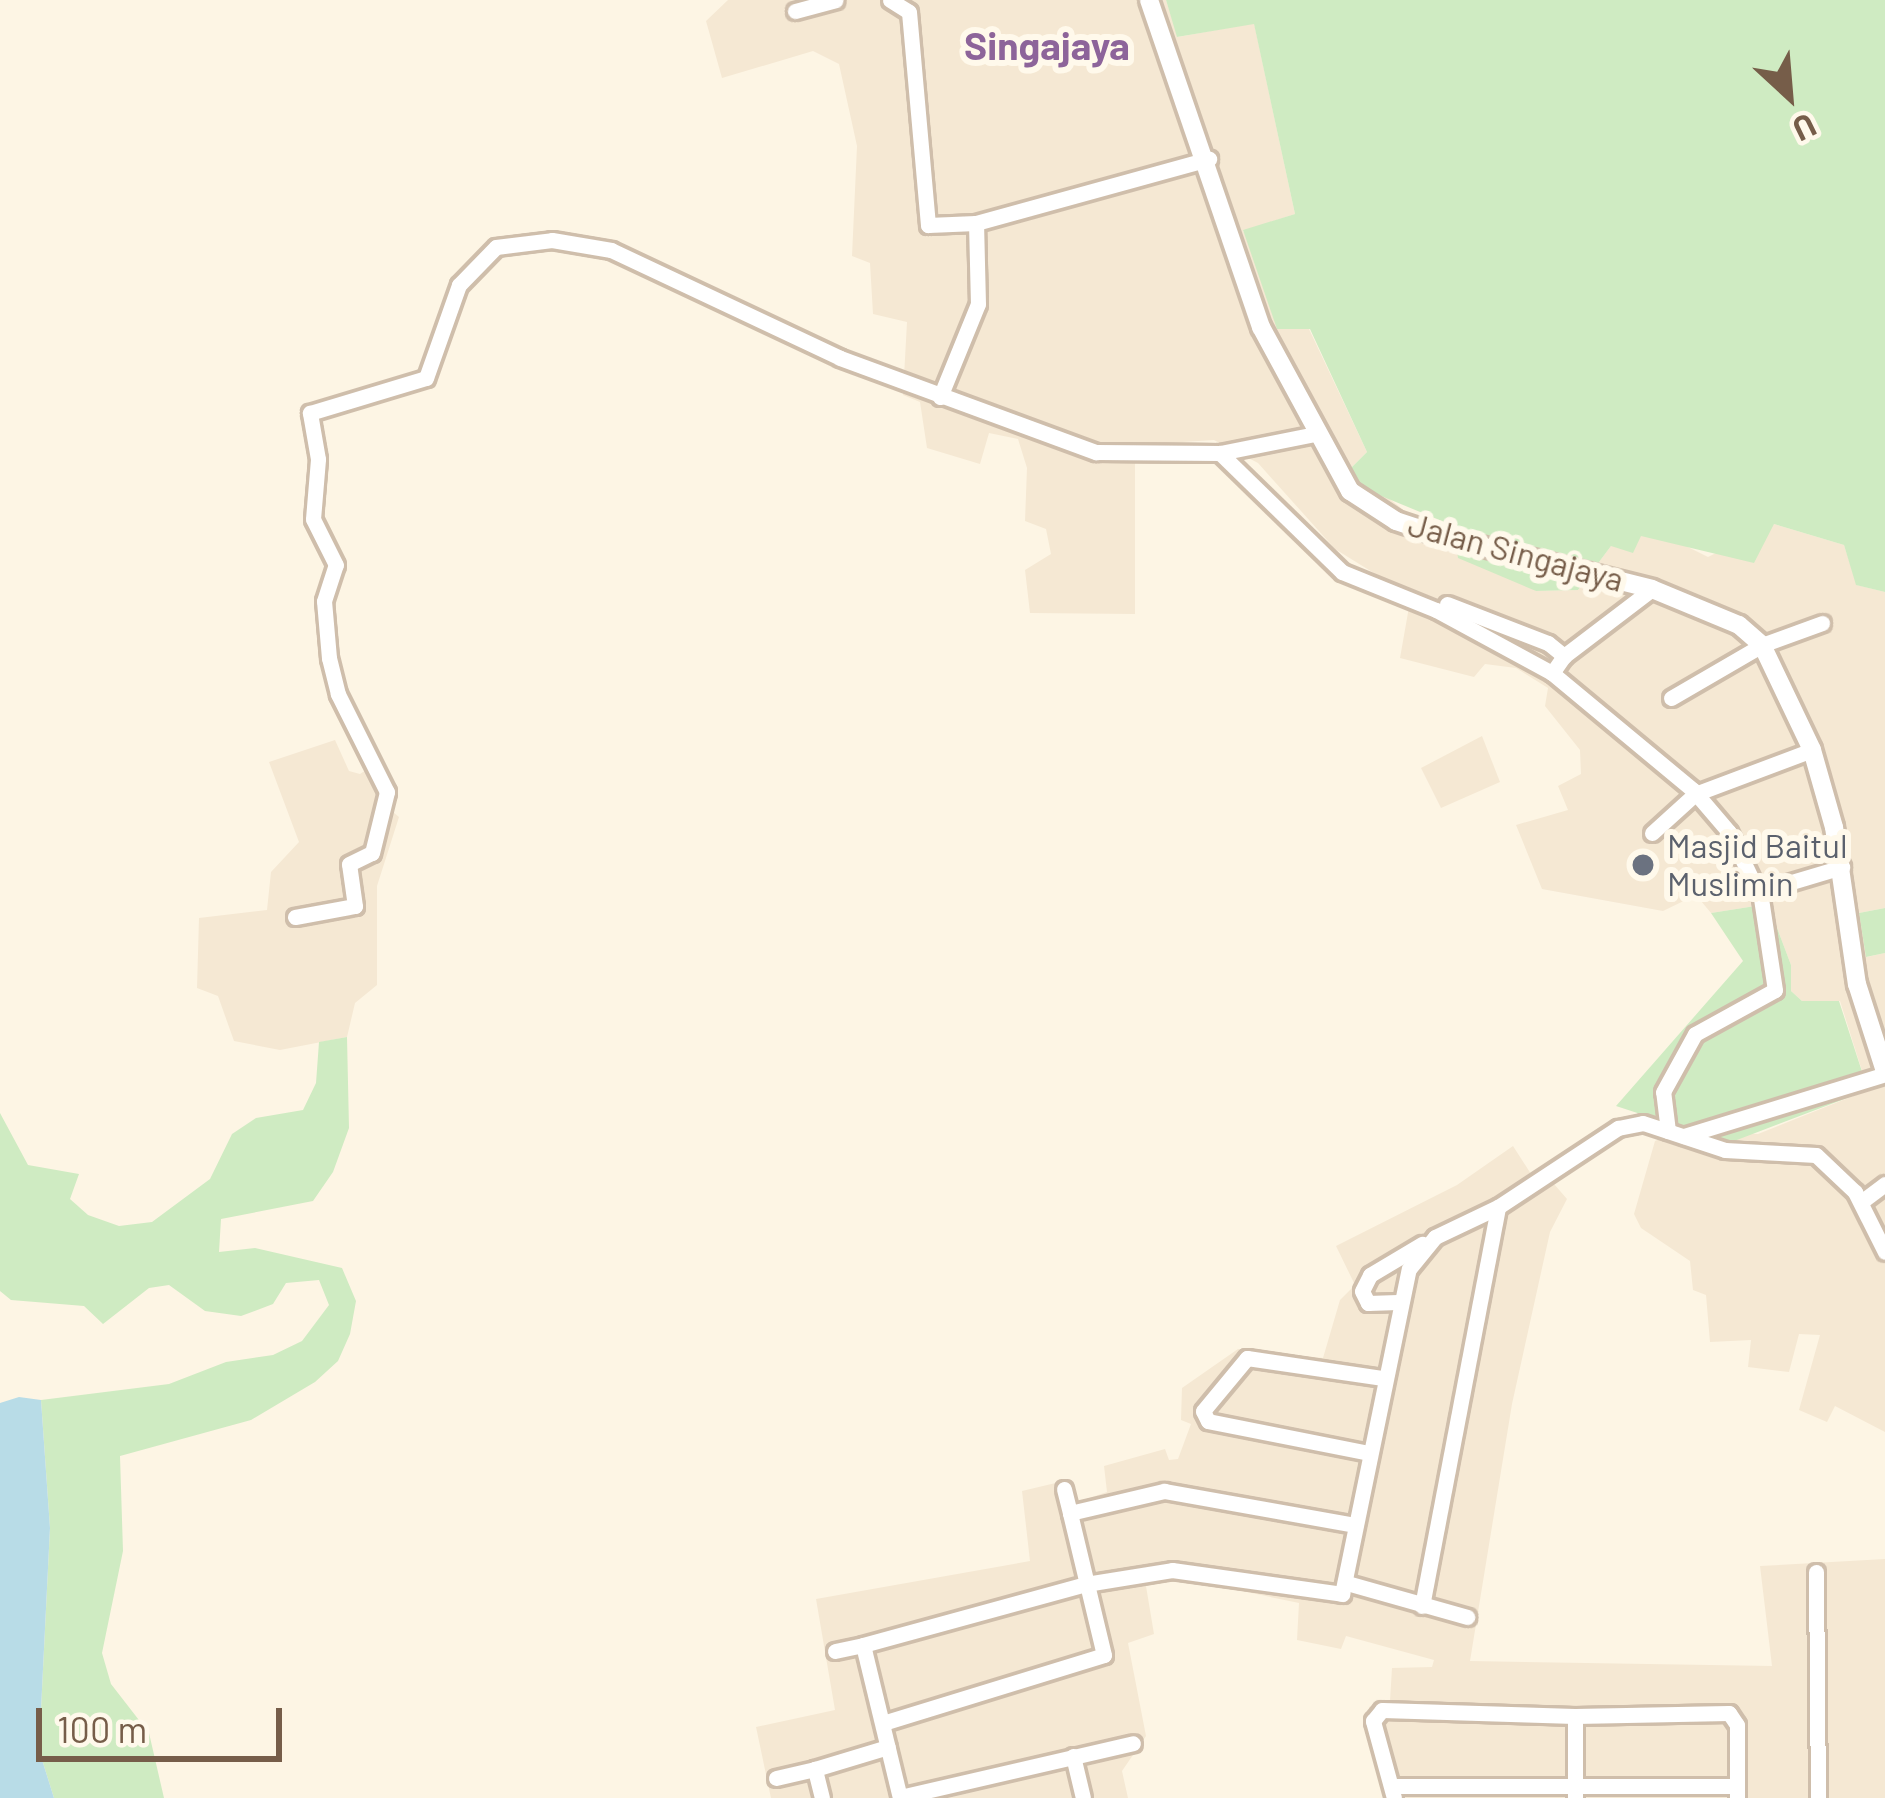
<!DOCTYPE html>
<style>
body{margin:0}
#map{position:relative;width:1885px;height:1798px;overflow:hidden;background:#fdf5e4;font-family:Barlow,sans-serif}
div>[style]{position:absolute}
.residential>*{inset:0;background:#f5e8d3}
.green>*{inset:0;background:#cfebc2}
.water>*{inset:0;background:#b8dce7}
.roads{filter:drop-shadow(3px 0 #cfbeab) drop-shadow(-3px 0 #cfbeab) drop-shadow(0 3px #cfbeab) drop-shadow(0 -3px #cfbeab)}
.minor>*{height:15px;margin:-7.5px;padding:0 7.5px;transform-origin:7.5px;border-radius:7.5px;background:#fff}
.tertiary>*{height:18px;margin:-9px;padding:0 9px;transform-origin:9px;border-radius:9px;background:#fff}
.dots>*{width:33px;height:33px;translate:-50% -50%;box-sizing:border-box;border:6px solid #fff9eb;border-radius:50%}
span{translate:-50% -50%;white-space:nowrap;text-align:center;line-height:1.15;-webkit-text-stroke:12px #fff9eb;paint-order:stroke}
.street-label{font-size:33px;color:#765d49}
.worship-label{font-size:33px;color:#5b616d}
.left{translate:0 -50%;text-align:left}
.quarter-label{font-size:39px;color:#8d649a;font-weight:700}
.north{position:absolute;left:1729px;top:36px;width:120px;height:120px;-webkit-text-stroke:9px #fff9eb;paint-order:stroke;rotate:154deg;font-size:33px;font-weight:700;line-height:48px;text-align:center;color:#765d49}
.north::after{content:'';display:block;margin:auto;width:42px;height:54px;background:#765d49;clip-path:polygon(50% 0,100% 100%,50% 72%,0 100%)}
.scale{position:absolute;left:36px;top:1708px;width:246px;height:54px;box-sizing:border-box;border:6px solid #765d49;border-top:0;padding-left:15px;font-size:36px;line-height:42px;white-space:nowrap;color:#765d49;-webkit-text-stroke:9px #fff9eb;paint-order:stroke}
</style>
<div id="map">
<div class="residential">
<i style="clip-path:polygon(728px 0,1166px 0,1178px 37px,1254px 23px,1295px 214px,1243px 231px,1309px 329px,1367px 452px,1351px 468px,1406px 512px,1454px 526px,1536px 591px,1578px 590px,1611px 546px,1641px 536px,1668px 537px,1708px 557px,1774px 524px,1844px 545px,1857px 585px,1885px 592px,1885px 908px,1859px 913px,1867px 957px,1885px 953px,1885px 1432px,1835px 1406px,1827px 1422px,1799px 1410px,1820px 1335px,1799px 1334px,1789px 1372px,1748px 1367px,1751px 1340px,1710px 1342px,1706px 1295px,1693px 1290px,1690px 1261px,1641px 1228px,1634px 1214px,1655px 1141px,1679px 1131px,1758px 1134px,1868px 1090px,1840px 1001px,1802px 1001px,1791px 991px,1791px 965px,1768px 904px,1711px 913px,1696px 895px,1663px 911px,1542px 889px,1516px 825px,1568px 810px,1558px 786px,1581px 774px,1580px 750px,1545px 706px,1548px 688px,1516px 668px,1485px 664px,1474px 677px,1400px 658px,1409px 607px,1403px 591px,1335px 549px,1258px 463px,1214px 440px,1135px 445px,1135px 614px,1030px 613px,1025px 570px,1051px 554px,1046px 529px,1025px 521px,1027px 468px,1018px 439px,989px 433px,980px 464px,927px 448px,920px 402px,903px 395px,907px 322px,873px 314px,870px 263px,852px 256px,857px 146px,839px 64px,813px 51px,722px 78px,706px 21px)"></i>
<i style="clip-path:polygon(1482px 736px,1500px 782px,1441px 808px,1421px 768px)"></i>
<i style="clip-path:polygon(335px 740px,349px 771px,360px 774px,378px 762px,387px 773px,387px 807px,399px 817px,377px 886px,377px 985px,355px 1003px,347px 1037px,280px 1050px,234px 1041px,218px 996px,197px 988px,199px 918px,267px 910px,271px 872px,299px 842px,269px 762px)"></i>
<i style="clip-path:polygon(1513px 1146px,1531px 1174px,1541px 1169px,1567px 1199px,1550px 1232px,1512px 1404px,1470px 1661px,1772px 1666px,1760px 1566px,1885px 1559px,1885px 1798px,1388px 1798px,1369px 1707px,1390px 1701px,1392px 1668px,1432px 1667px,1434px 1660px,1346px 1636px,1341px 1649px,1297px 1640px,1299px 1603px,1184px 1579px,1146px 1586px,1154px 1634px,1128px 1643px,1146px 1736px,1122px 1771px,1128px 1798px,771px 1798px,756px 1727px,835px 1710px,816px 1599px,1030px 1561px,1022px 1491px,1064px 1481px,1071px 1504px,1107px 1492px,1104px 1466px,1165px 1449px,1169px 1460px,1178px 1459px,1191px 1424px,1181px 1420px,1182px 1388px,1238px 1349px,1323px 1358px,1340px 1300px,1355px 1285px,1336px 1246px,1457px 1185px)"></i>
</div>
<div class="green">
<i style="clip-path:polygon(1166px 0,1885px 0,1885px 592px,1856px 585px,1844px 545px,1774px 524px,1754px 563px,1641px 536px,1633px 553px,1611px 546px,1578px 590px,1536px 591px,1458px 558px,1454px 526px,1362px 488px,1351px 468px,1367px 452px,1310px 329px,1277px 329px,1243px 230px,1295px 214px,1254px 24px,1177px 37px)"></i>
<i style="clip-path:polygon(1768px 904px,1791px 965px,1791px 991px,1802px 1001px,1839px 1001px,1868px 1090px,1729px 1143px,1616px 1106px,1743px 961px,1711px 913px)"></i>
<i style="clip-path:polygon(1885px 908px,1885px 953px,1866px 957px,1859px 913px)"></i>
<i style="clip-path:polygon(347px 1037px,349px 1128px,333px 1172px,313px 1201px,221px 1219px,219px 1252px,255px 1248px,342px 1268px,356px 1301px,350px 1334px,338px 1361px,315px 1382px,251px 1420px,120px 1456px,123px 1551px,102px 1653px,111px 1684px,149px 1733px,164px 1798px,54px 1798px,39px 1750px,50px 1528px,41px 1400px,169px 1384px,226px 1362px,273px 1355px,302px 1341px,329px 1305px,319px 1280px,286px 1283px,273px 1304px,241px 1316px,205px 1311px,169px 1285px,149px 1288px,103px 1324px,84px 1306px,11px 1300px,0 1291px,0 1113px,28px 1165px,79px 1174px,70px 1199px,88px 1215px,119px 1226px,152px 1222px,210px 1179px,232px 1134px,256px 1118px,303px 1110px,316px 1083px,319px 1042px)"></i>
</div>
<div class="water">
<i style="clip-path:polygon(19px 1397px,41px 1400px,50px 1528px,39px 1750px,54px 1798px,0 1798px,0 1403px)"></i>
</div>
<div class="roads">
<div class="minor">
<i style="left:890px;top:0;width:22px;rotate:32deg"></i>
<i style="left:909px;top:12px;width:214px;rotate:84.9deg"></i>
<i style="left:928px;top:225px;width:48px;rotate:-2.4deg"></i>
<i style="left:976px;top:223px;width:242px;rotate:-15.4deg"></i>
<i style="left:795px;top:11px;width:42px;rotate:-15deg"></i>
<i style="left:940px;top:397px;width:100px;rotate:-67.8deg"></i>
<i style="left:978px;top:304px;width:81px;rotate:-91.4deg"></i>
<i style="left:1220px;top:453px;width:170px;rotate:44.3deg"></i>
<i style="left:1342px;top:572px;width:101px;rotate:22deg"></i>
<i style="left:1436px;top:610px;width:132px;rotate:28.5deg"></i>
<i style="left:1552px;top:673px;width:183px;rotate:39.7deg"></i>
<i style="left:1693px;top:790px;width:55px;rotate:49.4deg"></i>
<i style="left:1729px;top:832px;width:67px;rotate:64.2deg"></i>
<i style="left:1758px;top:892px;width:88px;rotate:-16.6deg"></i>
<i style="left:1447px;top:604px;width:108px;rotate:21.1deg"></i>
<i style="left:1548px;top:643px;width:21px;rotate:39deg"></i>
<i style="left:1564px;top:656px;width:21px;rotate:125deg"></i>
<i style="left:1564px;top:656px;width:111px;rotate:-37.3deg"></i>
<i style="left:1671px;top:698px;width:105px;rotate:-30.2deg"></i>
<i style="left:1762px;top:645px;width:64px;rotate:-20.1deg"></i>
<i style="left:1652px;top:833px;width:58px;rotate:-42.2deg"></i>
<i style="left:1695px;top:794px;width:125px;rotate:-20.6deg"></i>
<i style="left:295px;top:917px;width:61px;rotate:-10.4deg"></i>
<i style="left:355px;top:906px;width:42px;rotate:-98.1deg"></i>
<i style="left:349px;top:864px;width:25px;rotate:-26deg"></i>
<i style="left:372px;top:853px;width:63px;rotate:-76.2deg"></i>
<i style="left:387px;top:792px;width:110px;rotate:-116.6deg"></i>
<i style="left:338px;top:694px;width:37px;rotate:-104deg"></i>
<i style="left:329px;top:658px;width:57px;rotate:-95deg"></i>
<i style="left:324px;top:601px;width:38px;rotate:-72deg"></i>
<i style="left:336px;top:565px;width:51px;rotate:-116.6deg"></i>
<i style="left:313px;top:519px;width:60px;rotate:-85.2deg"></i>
<i style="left:318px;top:459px;width:47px;rotate:-99.9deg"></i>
<i style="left:310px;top:413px;width:121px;rotate:-16.8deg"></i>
<i style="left:426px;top:378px;width:99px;rotate:-70.5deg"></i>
<i style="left:459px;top:285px;width:53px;rotate:-45.8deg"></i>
<i style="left:496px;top:247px;width:56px;rotate:-7.1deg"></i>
<i style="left:552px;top:240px;width:60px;rotate:9.6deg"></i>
<i style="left:611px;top:250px;width:253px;rotate:25.2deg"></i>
<i style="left:840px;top:358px;width:273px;rotate:20.2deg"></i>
<i style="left:1096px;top:452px;width:124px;rotate:0.5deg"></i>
<i style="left:1220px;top:453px;width:97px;rotate:-11.3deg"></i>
<i style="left:1668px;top:1131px;width:39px;rotate:-97deg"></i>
<i style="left:1663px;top:1092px;width:66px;rotate:-61.1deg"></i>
<i style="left:1695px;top:1034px;width:91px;rotate:-28.8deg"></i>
<i style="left:1775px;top:990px;width:99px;rotate:-98.7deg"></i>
<i style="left:1684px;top:1136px;width:210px;rotate:-17.1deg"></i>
<i style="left:1861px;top:1202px;width:30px;rotate:-37deg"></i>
<i style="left:1398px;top:1302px;width:30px;rotate:178deg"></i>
<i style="left:1368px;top:1303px;width:13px;rotate:-117deg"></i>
<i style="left:1362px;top:1291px;width:18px;rotate:-63deg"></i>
<i style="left:1370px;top:1275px;width:61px;rotate:-30.8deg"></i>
<i style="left:1369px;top:1453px;width:164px;rotate:-168.8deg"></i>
<i style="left:1208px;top:1421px;width:11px;rotate:-117deg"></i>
<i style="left:1203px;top:1411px;width:69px;rotate:-50.3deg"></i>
<i style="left:1247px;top:1358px;width:136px;rotate:8.4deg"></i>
<i style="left:1064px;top:1489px;width:25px;rotate:76deg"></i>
<i style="left:1816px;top:1572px;width:226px;rotate:89.5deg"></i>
<i style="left:1347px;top:1583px;width:125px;rotate:15.8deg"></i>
<i style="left:1422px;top:1606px;width:406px;rotate:-79.2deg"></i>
<i style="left:835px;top:1651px;width:29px;rotate:-12deg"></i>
<i style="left:1575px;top:1716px;width:154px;rotate:-1.1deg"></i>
<i style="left:1729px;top:1713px;width:14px;rotate:56deg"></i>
<i style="left:1737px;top:1725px;width:73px;rotate:90deg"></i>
<i style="left:883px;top:1723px;width:231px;rotate:-17.1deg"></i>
<i style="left:1104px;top:1655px;width:146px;rotate:-103.5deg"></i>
<i style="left:1070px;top:1513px;width:97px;rotate:-13.2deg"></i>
<i style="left:1164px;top:1491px;width:193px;rotate:10.1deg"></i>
<i style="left:1073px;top:1756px;width:43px;rotate:76.6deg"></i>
<i style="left:776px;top:1778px;width:40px;rotate:-13deg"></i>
<i style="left:1393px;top:1786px;width:344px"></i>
<i style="left:900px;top:1797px;width:239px;rotate:-13deg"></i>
<i style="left:822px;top:1798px;width:30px;rotate:-104deg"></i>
<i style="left:815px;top:1769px;width:76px;rotate:-16.8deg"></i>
<i style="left:900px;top:1798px;width:157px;rotate:-103.6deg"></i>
<i style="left:863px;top:1645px;width:231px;rotate:-15.3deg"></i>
<i style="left:1086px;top:1584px;width:87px;rotate:-9.2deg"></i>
<i style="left:1172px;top:1570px;width:172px;rotate:8deg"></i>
<i style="left:1342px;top:1594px;width:332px;rotate:-78.4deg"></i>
<i style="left:1409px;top:1269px;width:41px;rotate:-50.9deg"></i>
<i style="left:1435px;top:1237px;width:70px;rotate:-25.5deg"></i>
<i style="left:1498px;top:1207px;width:144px;rotate:-33.4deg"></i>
<i style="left:1618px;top:1128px;width:25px;rotate:-11deg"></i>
<i style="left:1643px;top:1123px;width:86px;rotate:18.2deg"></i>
<i style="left:1725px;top:1150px;width:91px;rotate:3.1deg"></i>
<i style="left:1816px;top:1155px;width:54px;rotate:43.5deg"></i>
<i style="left:1855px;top:1192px;width:67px;rotate:63.4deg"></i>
<i style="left:1394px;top:1798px;width:80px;rotate:-105.3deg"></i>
<i style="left:1373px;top:1721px;width:14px;rotate:-51deg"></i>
<i style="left:1382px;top:1710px;width:193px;rotate:1.8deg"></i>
<i style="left:1575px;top:1716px;width:82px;rotate:90deg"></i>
</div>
<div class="tertiary">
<i style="left:1149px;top:0;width:346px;rotate:71.1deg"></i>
<i style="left:1261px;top:327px;width:187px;rotate:61.5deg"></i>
<i style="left:1350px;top:491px;width:55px;rotate:33.1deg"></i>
<i style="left:1396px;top:521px;width:51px;rotate:18.4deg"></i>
<i style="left:1444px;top:537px;width:214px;rotate:14deg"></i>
<i style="left:1652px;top:589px;width:94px;rotate:22.5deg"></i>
<i style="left:1739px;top:625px;width:30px;rotate:41deg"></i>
<i style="left:1762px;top:645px;width:116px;rotate:64.5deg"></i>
<i style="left:1812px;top:750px;width:80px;rotate:74.1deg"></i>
<i style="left:1834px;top:827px;width:159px;rotate:81.7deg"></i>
<i style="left:1857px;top:984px;width:91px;rotate:72.2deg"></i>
</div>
</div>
<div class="dots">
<i style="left:1643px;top:865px;background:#6b7280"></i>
</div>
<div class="street-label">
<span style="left:1516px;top:552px;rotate:15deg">Jalan Singajaya</span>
</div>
<div class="worship-label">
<span class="left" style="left:1667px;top:865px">Masjid Baitul<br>Muslimin</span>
</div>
<div class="quarter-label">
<span style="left:1047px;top:45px">Singajaya</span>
</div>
<div class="north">U</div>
<div class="scale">100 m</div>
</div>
